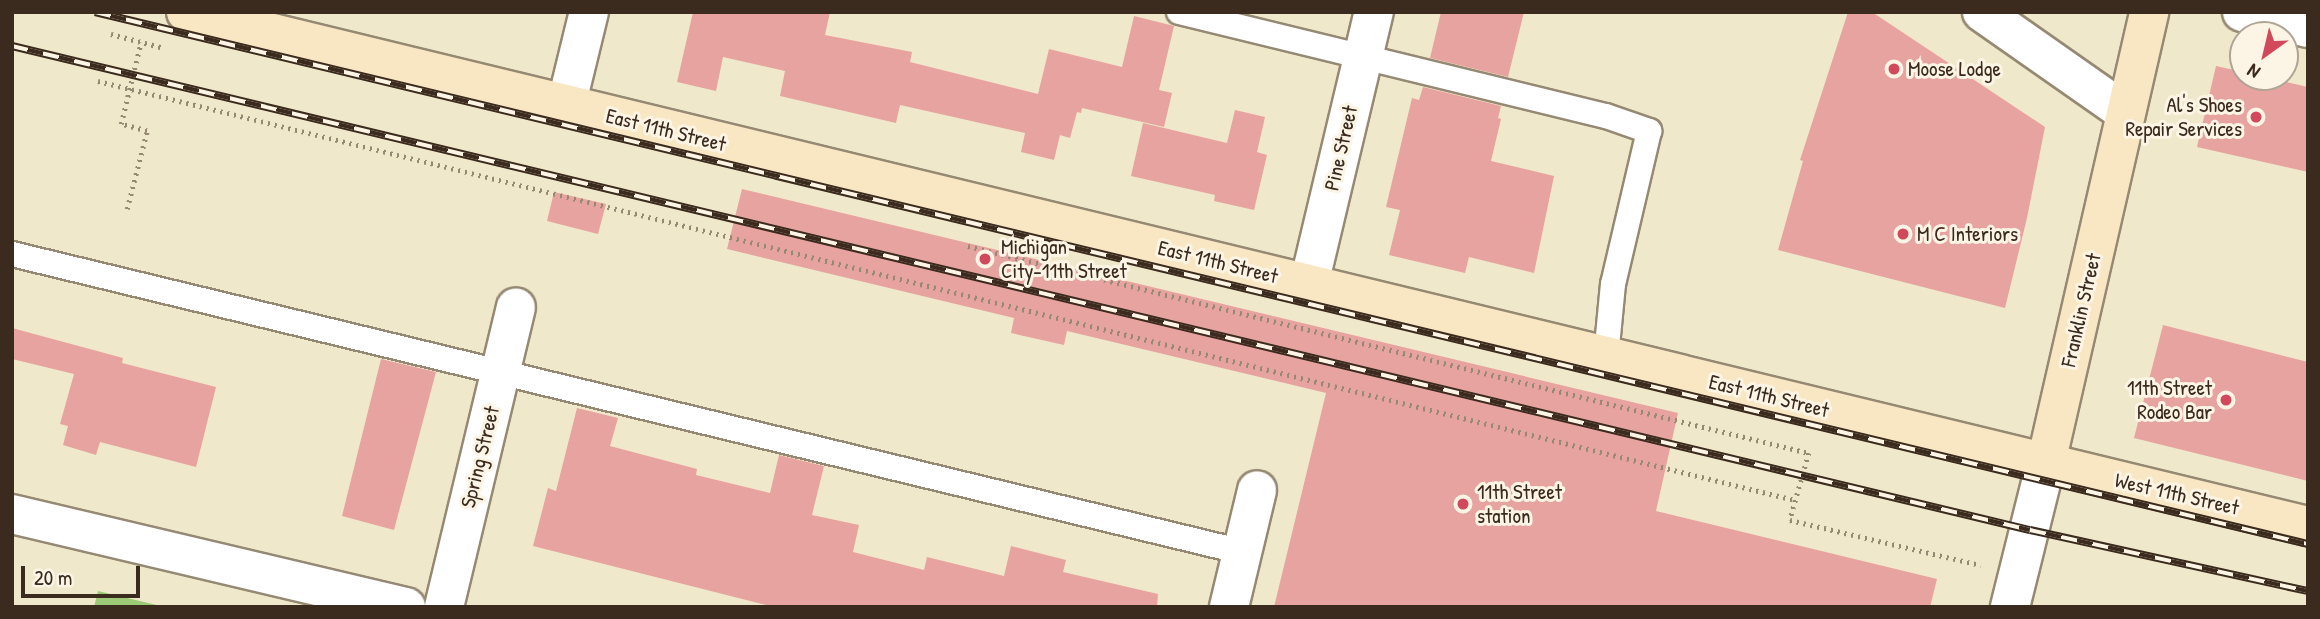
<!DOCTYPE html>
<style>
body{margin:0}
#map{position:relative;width:2320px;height:619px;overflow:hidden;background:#f0e8cb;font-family:"Patrick Hand",sans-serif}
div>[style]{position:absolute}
.green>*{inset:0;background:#9dca77}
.building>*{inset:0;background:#e7a3a0}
.path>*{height:4.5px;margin-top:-2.25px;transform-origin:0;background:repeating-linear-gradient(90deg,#968974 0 2px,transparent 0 7px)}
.roads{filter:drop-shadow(2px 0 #968974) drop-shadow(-2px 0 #968974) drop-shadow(0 2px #968974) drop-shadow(0 -2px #968974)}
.lane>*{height:24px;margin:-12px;padding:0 12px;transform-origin:12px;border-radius:12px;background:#fff}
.street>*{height:38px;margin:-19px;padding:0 19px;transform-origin:19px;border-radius:19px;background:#fff}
.secondary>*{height:38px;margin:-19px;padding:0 19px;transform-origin:19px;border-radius:19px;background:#f9e7c3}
.rail>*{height:8px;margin-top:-4px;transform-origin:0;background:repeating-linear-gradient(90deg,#fcf5e5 0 16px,#3b2a1e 0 32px);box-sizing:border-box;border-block:2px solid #3b2a1e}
.dots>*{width:19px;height:19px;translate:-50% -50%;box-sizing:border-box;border:4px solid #fcf5e5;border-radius:50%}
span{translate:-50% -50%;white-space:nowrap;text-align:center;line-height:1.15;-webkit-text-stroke:6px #fcf5e5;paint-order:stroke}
.poi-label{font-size:21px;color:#3b2a1e}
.left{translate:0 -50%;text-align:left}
.right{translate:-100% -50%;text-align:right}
.street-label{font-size:21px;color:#3b2a1e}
.frame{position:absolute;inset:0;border:14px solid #3b2a1e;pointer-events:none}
.north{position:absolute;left:2229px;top:21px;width:70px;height:70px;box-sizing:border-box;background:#fcf5e5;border:2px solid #afa495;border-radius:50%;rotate:214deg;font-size:19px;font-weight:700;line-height:28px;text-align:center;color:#3b2a1e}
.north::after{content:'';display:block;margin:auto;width:24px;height:32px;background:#d1495b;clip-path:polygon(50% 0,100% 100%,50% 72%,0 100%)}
.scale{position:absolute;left:21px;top:566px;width:119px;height:32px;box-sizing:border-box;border:4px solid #3b2a1e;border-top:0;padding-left:9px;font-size:21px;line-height:24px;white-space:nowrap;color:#3b2a1e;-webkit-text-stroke:5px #fcf5e5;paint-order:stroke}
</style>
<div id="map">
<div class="green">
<i style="clip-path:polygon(98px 591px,165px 607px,166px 607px,94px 607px)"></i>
</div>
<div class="building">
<i style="clip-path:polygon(693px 12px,830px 12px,825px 35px,912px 52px,910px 62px,1038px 94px,1049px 49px,1122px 67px,1134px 16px,1174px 26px,1159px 90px,1172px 93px,1164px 127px,1082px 108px,1081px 113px,1077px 112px,1070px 138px,1060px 135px,1054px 160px,1021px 152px,1025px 133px,900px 105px,896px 123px,780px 96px,785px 71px,723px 57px,716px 91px,677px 82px)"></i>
<i style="clip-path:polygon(1441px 12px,1524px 12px,1508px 77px,1430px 58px)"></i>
<i style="clip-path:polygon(1848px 12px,1872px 12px,2045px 127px,2027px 218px,2005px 308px,1778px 250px,1803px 161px,1800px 160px)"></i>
<i style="clip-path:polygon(2216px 66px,2243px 72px,2243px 77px,2263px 77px,2308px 87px,2308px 172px,2197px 147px)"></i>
<i style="clip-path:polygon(1423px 87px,1501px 106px,1498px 118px,1501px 119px,1491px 161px,1554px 176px,1534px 273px,1469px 257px,1465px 273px,1389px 255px,1400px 210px,1386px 207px,1412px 98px,1419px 100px)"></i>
<i style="clip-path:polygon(1235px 110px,1265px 117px,1257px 152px,1267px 155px,1254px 210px,1214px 201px,1215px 195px,1131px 176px,1143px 123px,1227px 143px)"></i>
<i style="clip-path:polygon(742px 189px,1678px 413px,1656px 511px,1937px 579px,1930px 607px,1274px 607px,1326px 393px,1067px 331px,1064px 345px,1011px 333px,1014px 318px,727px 249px)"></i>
<i style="clip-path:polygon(554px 192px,606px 204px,598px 234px,547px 221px)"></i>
<i style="clip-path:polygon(2163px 325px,2308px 362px,2308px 481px,2134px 438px)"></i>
<i style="clip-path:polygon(12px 328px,123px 358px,122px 363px,216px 387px,196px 467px,100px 442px,96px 455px,63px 445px,68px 426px,60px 424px,74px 374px,12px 359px)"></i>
<i style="clip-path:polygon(381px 359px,436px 372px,394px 530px,342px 516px)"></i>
<i style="clip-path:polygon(577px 408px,618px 418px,610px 446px,697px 469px,696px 475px,770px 493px,779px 455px,824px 466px,812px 515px,859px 525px,853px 552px,924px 570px,927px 557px,1004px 576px,1011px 546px,1066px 560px,1063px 572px,1158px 594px,1157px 607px,774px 607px,533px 546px,548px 488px,556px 491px)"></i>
</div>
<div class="path">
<i style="left:111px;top:34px;width:55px;rotate:14.8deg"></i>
<i style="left:98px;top:81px;width:1748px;rotate:13.87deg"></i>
<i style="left:127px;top:209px;width:81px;rotate:-75.6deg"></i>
<i style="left:147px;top:131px;width:27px;rotate:-165deg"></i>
<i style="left:121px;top:124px;width:84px;rotate:-76.3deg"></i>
<i style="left:968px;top:246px;width:866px;rotate:13.83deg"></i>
<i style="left:1809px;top:453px;width:70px;rotate:105.8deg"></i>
<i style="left:1790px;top:520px;width:196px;rotate:13.3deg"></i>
</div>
<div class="roads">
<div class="lane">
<i style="left:1179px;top:12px;width:439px;rotate:13.7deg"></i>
<i style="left:1606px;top:116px;width:46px;rotate:19.2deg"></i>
<i style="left:1649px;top:131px;width:157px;rotate:103.2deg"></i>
<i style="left:1613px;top:284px;width:73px;rotate:95.5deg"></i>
<i style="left:12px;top:254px;width:1267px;rotate:13.61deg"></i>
</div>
<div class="street">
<i style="left:1982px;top:12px;width:174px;rotate:35deg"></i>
<i style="left:2242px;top:12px;width:68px;rotate:13.6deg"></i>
<i style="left:566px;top:106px;width:97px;rotate:-76.3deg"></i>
<i style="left:1309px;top:284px;width:280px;rotate:-76.6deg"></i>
<i style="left:12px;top:514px;width:405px;rotate:13.3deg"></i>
<i style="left:444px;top:607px;width:308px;rotate:-76.5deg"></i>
<i style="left:1229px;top:607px;width:120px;rotate:-76.5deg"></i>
<i style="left:2010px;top:607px;width:148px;rotate:-76deg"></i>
</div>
<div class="secondary">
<i style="left:186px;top:12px;width:2183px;rotate:13.62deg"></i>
<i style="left:2046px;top:463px;width:463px;rotate:-77.1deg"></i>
</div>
</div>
<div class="rail">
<i style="left:95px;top:12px;width:2276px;rotate:13.52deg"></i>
<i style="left:12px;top:46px;width:2075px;rotate:13.49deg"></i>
<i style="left:2030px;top:530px;width:285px;rotate:12.4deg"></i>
</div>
<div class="dots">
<i style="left:1894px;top:69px;background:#d1495b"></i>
<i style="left:2256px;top:117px;background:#d1495b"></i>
<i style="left:1903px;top:234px;background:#d1495b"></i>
<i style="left:985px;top:259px;background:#d1495b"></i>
<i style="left:2226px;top:400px;background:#d1495b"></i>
<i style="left:1463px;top:504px;background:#d1495b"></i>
</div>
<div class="poi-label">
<span class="left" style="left:1908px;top:69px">Moose Lodge</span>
<span class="right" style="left:2242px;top:117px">Al's Shoes<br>Repair Services</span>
<span class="left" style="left:1917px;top:234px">M C Interiors</span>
<span class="left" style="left:1001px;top:259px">Michigan<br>City-11th Street</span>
<span class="right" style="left:2212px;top:400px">11th Street<br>Rodeo Bar</span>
<span class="left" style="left:1477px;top:504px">11th Street<br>station</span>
</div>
<div class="street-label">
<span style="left:666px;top:130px;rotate:14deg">East 11th Street</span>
<span style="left:1341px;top:148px;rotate:-77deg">Pine Street</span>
<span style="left:1218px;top:262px;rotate:14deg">East 11th Street</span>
<span style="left:2081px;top:310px;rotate:-77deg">Franklin Street</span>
<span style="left:1769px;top:396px;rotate:14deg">East 11th Street</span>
<span style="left:480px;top:457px;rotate:-76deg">Spring Street</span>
<span style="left:2177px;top:494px;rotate:13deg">West 11th Street</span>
</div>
<div class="frame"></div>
<div class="north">N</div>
<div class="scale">20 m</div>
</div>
